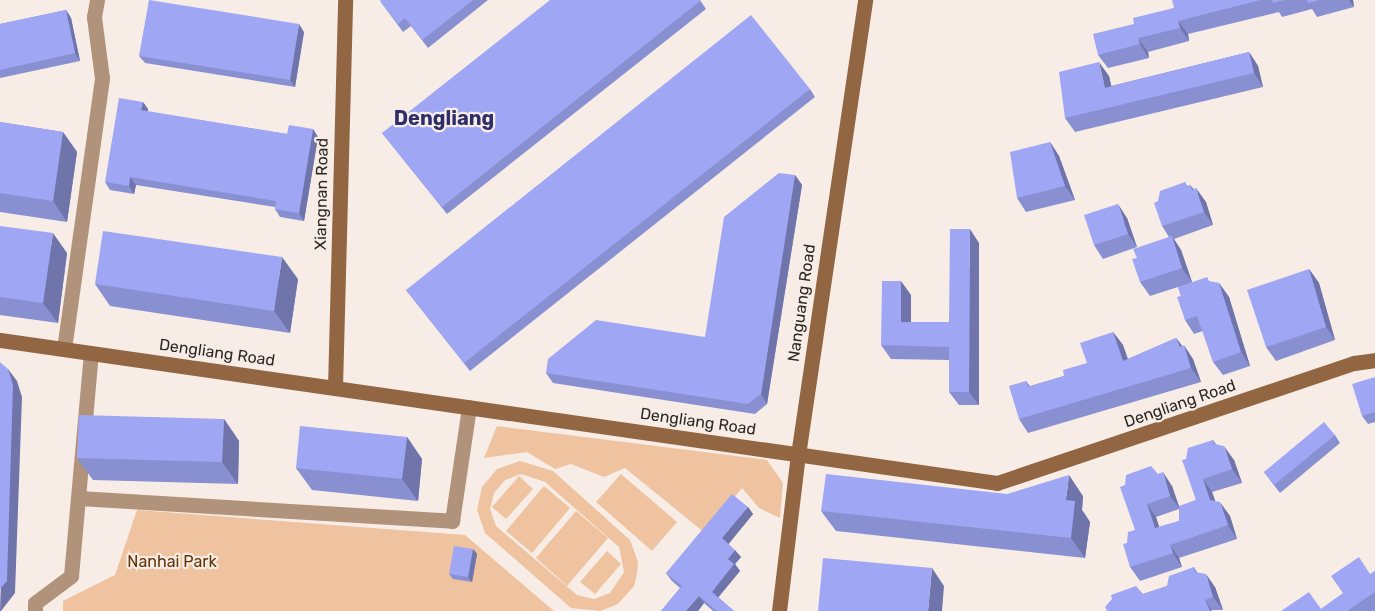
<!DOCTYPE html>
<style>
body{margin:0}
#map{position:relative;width:1375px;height:611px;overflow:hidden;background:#f7ede6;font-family:Rubik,sans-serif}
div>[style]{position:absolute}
.green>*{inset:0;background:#efc39f}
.street>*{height:15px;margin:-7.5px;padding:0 7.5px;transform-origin:7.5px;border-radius:7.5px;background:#b1937b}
.secondary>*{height:15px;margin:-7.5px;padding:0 7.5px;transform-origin:7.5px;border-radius:7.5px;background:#926642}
.wall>*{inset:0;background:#8990d2}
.shaded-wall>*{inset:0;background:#6f75ab}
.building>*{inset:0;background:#9fa7f4}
span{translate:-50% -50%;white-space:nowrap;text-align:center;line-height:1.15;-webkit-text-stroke:4.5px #f7ede6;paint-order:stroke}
.street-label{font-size:16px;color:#2c2826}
.park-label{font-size:16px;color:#603403}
.quarter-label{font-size:20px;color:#2e2f69;font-weight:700}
</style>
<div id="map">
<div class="green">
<i style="clip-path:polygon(497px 426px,767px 460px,783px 483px,780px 518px,759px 508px,742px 488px,705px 533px,625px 468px,604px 477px,571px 464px,555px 469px,527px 452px,484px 458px)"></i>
<i style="clip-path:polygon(evenodd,520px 461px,553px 471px,630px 540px,638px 562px,637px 574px,634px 586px,618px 604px,600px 611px,571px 608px,485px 533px,477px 510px,482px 487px,497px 469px,520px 461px,521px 474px,545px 482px,619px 547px,624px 572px,610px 593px,594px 599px,577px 595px,496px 526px,490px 509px,494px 493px,505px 480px,521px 474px)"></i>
<i style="clip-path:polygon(621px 474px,677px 522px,652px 551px,596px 502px)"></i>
<i style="clip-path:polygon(519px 476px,533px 489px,506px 519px,492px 507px)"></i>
<i style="clip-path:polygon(544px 486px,570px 508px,532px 553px,506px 531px)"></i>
<i style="clip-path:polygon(137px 510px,465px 535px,554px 611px,63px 611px,63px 601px,115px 575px)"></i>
<i style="clip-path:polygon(576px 511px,608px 538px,567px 586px,536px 558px)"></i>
<i style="clip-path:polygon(607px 551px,621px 564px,595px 594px,580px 582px)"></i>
</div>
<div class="street">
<i style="left:64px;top:349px;width:274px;rotate:-82deg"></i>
<i style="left:102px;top:78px;width:62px;rotate:-97.5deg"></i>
<i style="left:94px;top:17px;width:17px;rotate:-80deg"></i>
<i style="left:79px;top:498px;width:374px;rotate:3.5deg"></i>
<i style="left:452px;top:521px;width:115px;rotate:-81.5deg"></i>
<i style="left:35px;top:611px;width:8px;rotate:-90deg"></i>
<i style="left:35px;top:603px;width:45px;rotate:-36.9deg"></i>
<i style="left:71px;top:576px;width:224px;rotate:-84.9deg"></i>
</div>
<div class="secondary">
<i style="left:0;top:340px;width:1007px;rotate:8.16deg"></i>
<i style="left:997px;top:483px;width:377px;rotate:-18.6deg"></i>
<i style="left:1354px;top:363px;width:21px;rotate:-8deg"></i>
<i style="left:335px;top:388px;width:388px;rotate:-88.5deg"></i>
<i style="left:779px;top:611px;width:157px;rotate:-83.1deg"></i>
<i style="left:798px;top:455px;width:460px;rotate:-81.6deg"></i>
</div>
<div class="wall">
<i style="clip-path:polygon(382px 0,488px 0,428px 48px,411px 26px,403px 32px,380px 1px)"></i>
<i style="clip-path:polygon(700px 0,706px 9px,447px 214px,382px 133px)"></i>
<i style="clip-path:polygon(1174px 0,1353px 0,1354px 7px,1317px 17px,1312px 9px,1282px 17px,1279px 12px,1188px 34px,1189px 41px,1148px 52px,1149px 58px,1108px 68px,1098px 55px,1134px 24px,1174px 8px)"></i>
<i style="clip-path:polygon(66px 10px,71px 18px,80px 61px,0 78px,0 24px)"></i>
<i style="clip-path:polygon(304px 32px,295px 87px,145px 63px,139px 56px)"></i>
<i style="clip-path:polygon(1249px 52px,1258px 66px,1263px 87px,1075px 132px,1065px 118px,1109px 76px,1111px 86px)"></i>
<i style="clip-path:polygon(810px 89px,815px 97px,470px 371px,406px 290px)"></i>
<i style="clip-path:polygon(143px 102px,148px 109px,148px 112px,287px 134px,313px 129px,318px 137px,304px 221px,280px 217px,275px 209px,275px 207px,136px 185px,134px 194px,110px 190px,105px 182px)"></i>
<i style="clip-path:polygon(0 122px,63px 132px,77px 152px,67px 222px,0 212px)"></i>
<i style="clip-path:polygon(1050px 142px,1059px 156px,1075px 200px,1026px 212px,1017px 198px)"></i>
<i style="clip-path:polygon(795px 175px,802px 185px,767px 404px,755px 414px,553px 383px,546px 373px,705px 337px)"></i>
<i style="clip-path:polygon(1185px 182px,1187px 186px,1190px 185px,1206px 202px,1213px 225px,1174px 239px,1181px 250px,1192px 282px,1211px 282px,1219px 283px,1229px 297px,1250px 366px,1223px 375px,1213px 362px,1203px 331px,1194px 334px,1185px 320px,1181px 296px,1178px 287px,1150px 296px,1140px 282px,1137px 258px,1169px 237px,1162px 226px,1158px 201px)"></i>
<i style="clip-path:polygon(1127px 218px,1137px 247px,1103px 259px,1094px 245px)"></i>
<i style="clip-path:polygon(0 226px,67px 253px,58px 323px,0 315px)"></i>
<i style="clip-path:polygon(979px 243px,979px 405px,959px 405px,949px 392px,949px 360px,891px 359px,881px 345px,911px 295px,911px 322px,949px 322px)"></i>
<i style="clip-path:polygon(1309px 269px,1319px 283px,1335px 340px,1276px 361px,1266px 347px)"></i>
<i style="clip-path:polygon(298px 279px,290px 333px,110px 306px,95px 284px)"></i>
<i style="clip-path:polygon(1113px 332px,1123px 345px,1128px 359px,1176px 338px,1193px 359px,1201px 382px,1028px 433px,1019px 419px,1026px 381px,1030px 386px,1064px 376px,1087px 363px)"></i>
<i style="clip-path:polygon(1375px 377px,1375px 422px,1368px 424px,1362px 416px)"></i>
<i style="clip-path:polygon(224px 419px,239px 441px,238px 484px,93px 480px,77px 458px)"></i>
<i style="clip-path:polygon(1335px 435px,1340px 443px,1280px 493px,1264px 472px)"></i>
<i style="clip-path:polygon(407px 437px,422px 459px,418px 501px,312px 490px,296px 468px)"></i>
<i style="clip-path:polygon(evenodd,1213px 440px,1216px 444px,1234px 460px,1242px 483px,1212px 492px,1215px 501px,1230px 516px,1237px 539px,1179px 558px,1182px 567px,1140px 581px,1130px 567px,1127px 543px,1135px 530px,1158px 474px,1172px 486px,1179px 507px,1196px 500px,1186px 459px,1213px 440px,1179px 509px,1179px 521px,1159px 527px,1156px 517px,1179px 509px)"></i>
<i style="clip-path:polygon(1007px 494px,1083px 496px,1082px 510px,1090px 522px,1085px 558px,836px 531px,821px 511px)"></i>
<i style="clip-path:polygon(748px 507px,753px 514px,728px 544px,741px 557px,735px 564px,740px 571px,718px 597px,734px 611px,713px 611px,704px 603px,698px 611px,661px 611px,680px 588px,671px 580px,666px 573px)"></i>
<i style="clip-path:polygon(473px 549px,477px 554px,472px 582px,453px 579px,449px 574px)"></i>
<i style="clip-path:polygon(1194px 567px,1197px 572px,1215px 587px,1223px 610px,1107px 611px,1143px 594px,1167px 586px)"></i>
<i style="clip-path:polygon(1375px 571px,1375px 611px,1281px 611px,1321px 609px)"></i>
</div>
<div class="shaded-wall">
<i style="clip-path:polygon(1349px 0,1353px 0,1354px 7px)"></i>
<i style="clip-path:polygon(66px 10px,71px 18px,80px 61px,75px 53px)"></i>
<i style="clip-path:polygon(1178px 21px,1188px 34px,1189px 41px,1180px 28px)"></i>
<i style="clip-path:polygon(299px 24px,304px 32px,295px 87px,290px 80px)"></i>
<i style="clip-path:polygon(1138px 38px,1148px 52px,1149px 58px,1140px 44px)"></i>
<i style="clip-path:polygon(1249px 52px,1258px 66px,1263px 87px,1254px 73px)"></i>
<i style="clip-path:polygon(1099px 62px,1109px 76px,1115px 101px,1105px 88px)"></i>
<i style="clip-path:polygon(143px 102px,148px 109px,147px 118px,141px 110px)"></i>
<i style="clip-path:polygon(313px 129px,318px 137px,304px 221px,299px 213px)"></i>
<i style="clip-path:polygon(63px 132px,77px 152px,67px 222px,53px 201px)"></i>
<i style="clip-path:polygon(1050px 142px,1059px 156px,1075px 200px,1065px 186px)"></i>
<i style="clip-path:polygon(795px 175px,802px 185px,767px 404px,761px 394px)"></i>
<i style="clip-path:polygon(130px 177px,136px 185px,134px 194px,129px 186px)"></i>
<i style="clip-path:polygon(1190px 185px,1199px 198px,1196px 188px,1206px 202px,1213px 225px,1204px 212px)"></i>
<i style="clip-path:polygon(1118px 204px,1127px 218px,1137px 247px,1128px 234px)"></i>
<i style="clip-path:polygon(970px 229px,979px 243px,979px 405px,969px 392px)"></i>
<i style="clip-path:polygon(53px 233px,67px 253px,58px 323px,43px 303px)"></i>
<i style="clip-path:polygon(1172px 236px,1181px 250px,1192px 282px,1182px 268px)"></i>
<i style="clip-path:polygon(282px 257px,298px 279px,290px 333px,274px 311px)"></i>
<i style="clip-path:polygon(1309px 269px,1319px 283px,1335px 340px,1326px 327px)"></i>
<i style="clip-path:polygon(901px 281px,911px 295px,911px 336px,901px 322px)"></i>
<i style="clip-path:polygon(1219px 283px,1229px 297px,1250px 366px,1241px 352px)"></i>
<i style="clip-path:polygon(1113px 332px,1123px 345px,1133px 375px,1123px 361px)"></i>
<i style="clip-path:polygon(1176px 338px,1185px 350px,1184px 345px,1193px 359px,1201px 382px,1191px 368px,1180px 347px)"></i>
<i style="clip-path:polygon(8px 369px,17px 381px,22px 397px,15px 593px,1px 611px,0 611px)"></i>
<i style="clip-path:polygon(224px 419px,239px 441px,238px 484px,222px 462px)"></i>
<i style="clip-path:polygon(407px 437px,422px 459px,418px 501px,402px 479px)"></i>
<i style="clip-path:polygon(1224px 446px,1234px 460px,1242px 483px,1232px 469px)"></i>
<i style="clip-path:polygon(1163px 472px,1172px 486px,1180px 509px,1170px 496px)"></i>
<i style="clip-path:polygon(1069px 475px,1083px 496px,1082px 510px,1090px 522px,1085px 558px,1071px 538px,1066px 500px)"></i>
<i style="clip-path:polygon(1203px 479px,1212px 492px,1220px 514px,1210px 500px)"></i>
<i style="clip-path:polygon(1220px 502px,1230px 516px,1237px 539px,1228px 525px)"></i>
<i style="clip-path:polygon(1147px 504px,1156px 517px,1164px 542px,1155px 528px)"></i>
<i style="clip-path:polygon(748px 507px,753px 514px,727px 546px,722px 538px)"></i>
<i style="clip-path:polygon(1170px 545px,1179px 558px,1182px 567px,1173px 553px)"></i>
<i style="clip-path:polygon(473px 549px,477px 554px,472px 582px,468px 577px)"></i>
<i style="clip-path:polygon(735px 550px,741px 557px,735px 564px,740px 571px,717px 599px,712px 592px,728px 559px)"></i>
<i style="clip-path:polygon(932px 568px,944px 586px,942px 611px,928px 611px)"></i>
<i style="clip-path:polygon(1206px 574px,1215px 587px,1223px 610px,1213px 597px)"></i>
<i style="clip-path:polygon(699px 596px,704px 603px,698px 611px,686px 611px)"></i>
<i style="clip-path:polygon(1205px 600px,1212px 611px,1210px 611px)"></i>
</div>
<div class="building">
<i style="clip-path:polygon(149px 0,299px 24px,290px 80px,139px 56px)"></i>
<i style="clip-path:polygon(382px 0,473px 0,422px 40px,405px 18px,398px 24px,380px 1px)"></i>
<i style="clip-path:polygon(550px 0,700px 0,700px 1px,442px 207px,382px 133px)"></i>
<i style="clip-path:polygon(1172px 0,1261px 0,1178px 21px,1180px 28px,1138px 38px,1140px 44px,1098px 55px,1093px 34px,1134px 24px,1133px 18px,1174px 8px)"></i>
<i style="clip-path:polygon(1272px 0,1284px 0,1273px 3px)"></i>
<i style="clip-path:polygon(1307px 0,1319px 0,1308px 3px)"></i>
<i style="clip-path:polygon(66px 10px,75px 53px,0 70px,0 24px)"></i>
<i style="clip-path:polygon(751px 15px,810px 89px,464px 363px,406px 290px)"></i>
<i style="clip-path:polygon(1249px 52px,1254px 73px,1065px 118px,1059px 72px,1099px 62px,1105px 88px)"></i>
<i style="clip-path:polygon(119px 98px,143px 102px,141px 110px,287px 134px,289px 125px,313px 129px,299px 213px,275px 209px,276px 201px,130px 177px,129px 186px,105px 182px)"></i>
<i style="clip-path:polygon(0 122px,63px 132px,53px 201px,0 193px)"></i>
<i style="clip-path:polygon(1050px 142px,1065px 186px,1017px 198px,1010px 152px)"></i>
<i style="clip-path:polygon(779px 173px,795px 175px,761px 394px,748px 404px,546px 373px,548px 359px,596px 320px,705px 337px,724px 217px)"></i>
<i style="clip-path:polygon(1185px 182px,1186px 187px,1190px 185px,1192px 190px,1196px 188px,1204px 212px,1162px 226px,1154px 203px,1158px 201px,1160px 191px)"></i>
<i style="clip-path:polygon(1118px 204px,1128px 234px,1094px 245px,1084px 215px)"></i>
<i style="clip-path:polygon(0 226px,53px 233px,43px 303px,0 297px)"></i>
<i style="clip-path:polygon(950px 229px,970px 229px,969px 392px,949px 392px,949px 347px,881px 345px,882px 281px,901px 281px,901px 322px,949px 322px)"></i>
<i style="clip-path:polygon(103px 231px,282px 257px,274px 311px,95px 284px)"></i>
<i style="clip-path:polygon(1172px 236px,1182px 268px,1140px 282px,1132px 259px,1137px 258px,1133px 249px)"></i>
<i style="clip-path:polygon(1309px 269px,1326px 327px,1266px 347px,1247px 290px)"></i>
<i style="clip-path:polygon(1207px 277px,1209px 281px,1219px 283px,1241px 352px,1213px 362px,1197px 316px,1185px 320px,1177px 297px,1181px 296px,1178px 287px)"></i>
<i style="clip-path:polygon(1113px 332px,1123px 361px,1176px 338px,1180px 347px,1184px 345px,1191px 368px,1019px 419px,1009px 386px,1026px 381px,1028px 387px,1064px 376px,1063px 370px,1087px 363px,1080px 343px)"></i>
<i style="clip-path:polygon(0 362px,8px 369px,13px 385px,7px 581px,0 589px)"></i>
<i style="clip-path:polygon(1375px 377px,1375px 412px,1362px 416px,1352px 384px)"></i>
<i style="clip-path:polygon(79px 415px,224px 419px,222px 462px,77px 458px)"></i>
<i style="clip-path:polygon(1324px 422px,1335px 435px,1274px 485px,1264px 472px)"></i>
<i style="clip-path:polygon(300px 426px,407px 437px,402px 479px,296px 468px)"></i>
<i style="clip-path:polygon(1213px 440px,1214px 444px,1224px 446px,1232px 469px,1203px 479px,1210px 500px,1220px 502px,1228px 525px,1170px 545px,1173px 553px,1130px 567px,1123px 544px,1127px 543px,1128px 532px,1135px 530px,1120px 487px,1125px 485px,1126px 475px,1151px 466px,1158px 474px,1163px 472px,1170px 496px,1147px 504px,1155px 528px,1179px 521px,1179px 506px,1196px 500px,1182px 460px,1186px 459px,1188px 448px)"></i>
<i style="clip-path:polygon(826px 474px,1007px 494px,1069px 475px,1066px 500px,1075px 501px,1071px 538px,821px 511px)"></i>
<i style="clip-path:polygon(732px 494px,748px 507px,722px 538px,735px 550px,728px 559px,734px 564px,712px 592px,734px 611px,717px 611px,699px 596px,686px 611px,661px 611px,682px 586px,666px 573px)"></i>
<i style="clip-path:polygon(454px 546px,473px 549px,468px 577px,449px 574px)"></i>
<i style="clip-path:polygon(1359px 557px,1370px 574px,1375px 571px,1375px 592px,1347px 611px,1281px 611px,1309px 592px,1321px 609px,1343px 593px,1331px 576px)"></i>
<i style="clip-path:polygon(823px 558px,932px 568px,928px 611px,818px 611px)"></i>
<i style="clip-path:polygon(1194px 567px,1195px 572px,1206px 574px,1213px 597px,1205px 600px,1210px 611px,1107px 611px,1105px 607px,1112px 599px,1111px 595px,1136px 586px,1143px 594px,1167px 586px,1169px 576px)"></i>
</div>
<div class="street-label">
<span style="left:322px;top:194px;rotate:-89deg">Xiangnan Road</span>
<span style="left:802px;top:303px;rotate:-82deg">Nanguang Road</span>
<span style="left:217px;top:353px;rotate:8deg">Dengliang Road</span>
<span style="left:1180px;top:404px;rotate:-19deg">Dengliang Road</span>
<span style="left:698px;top:422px;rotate:8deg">Dengliang Road</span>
</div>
<div class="park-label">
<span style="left:172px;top:562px">Nanhai Park</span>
</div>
<div class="quarter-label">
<span style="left:444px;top:118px">Dengliang</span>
</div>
</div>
